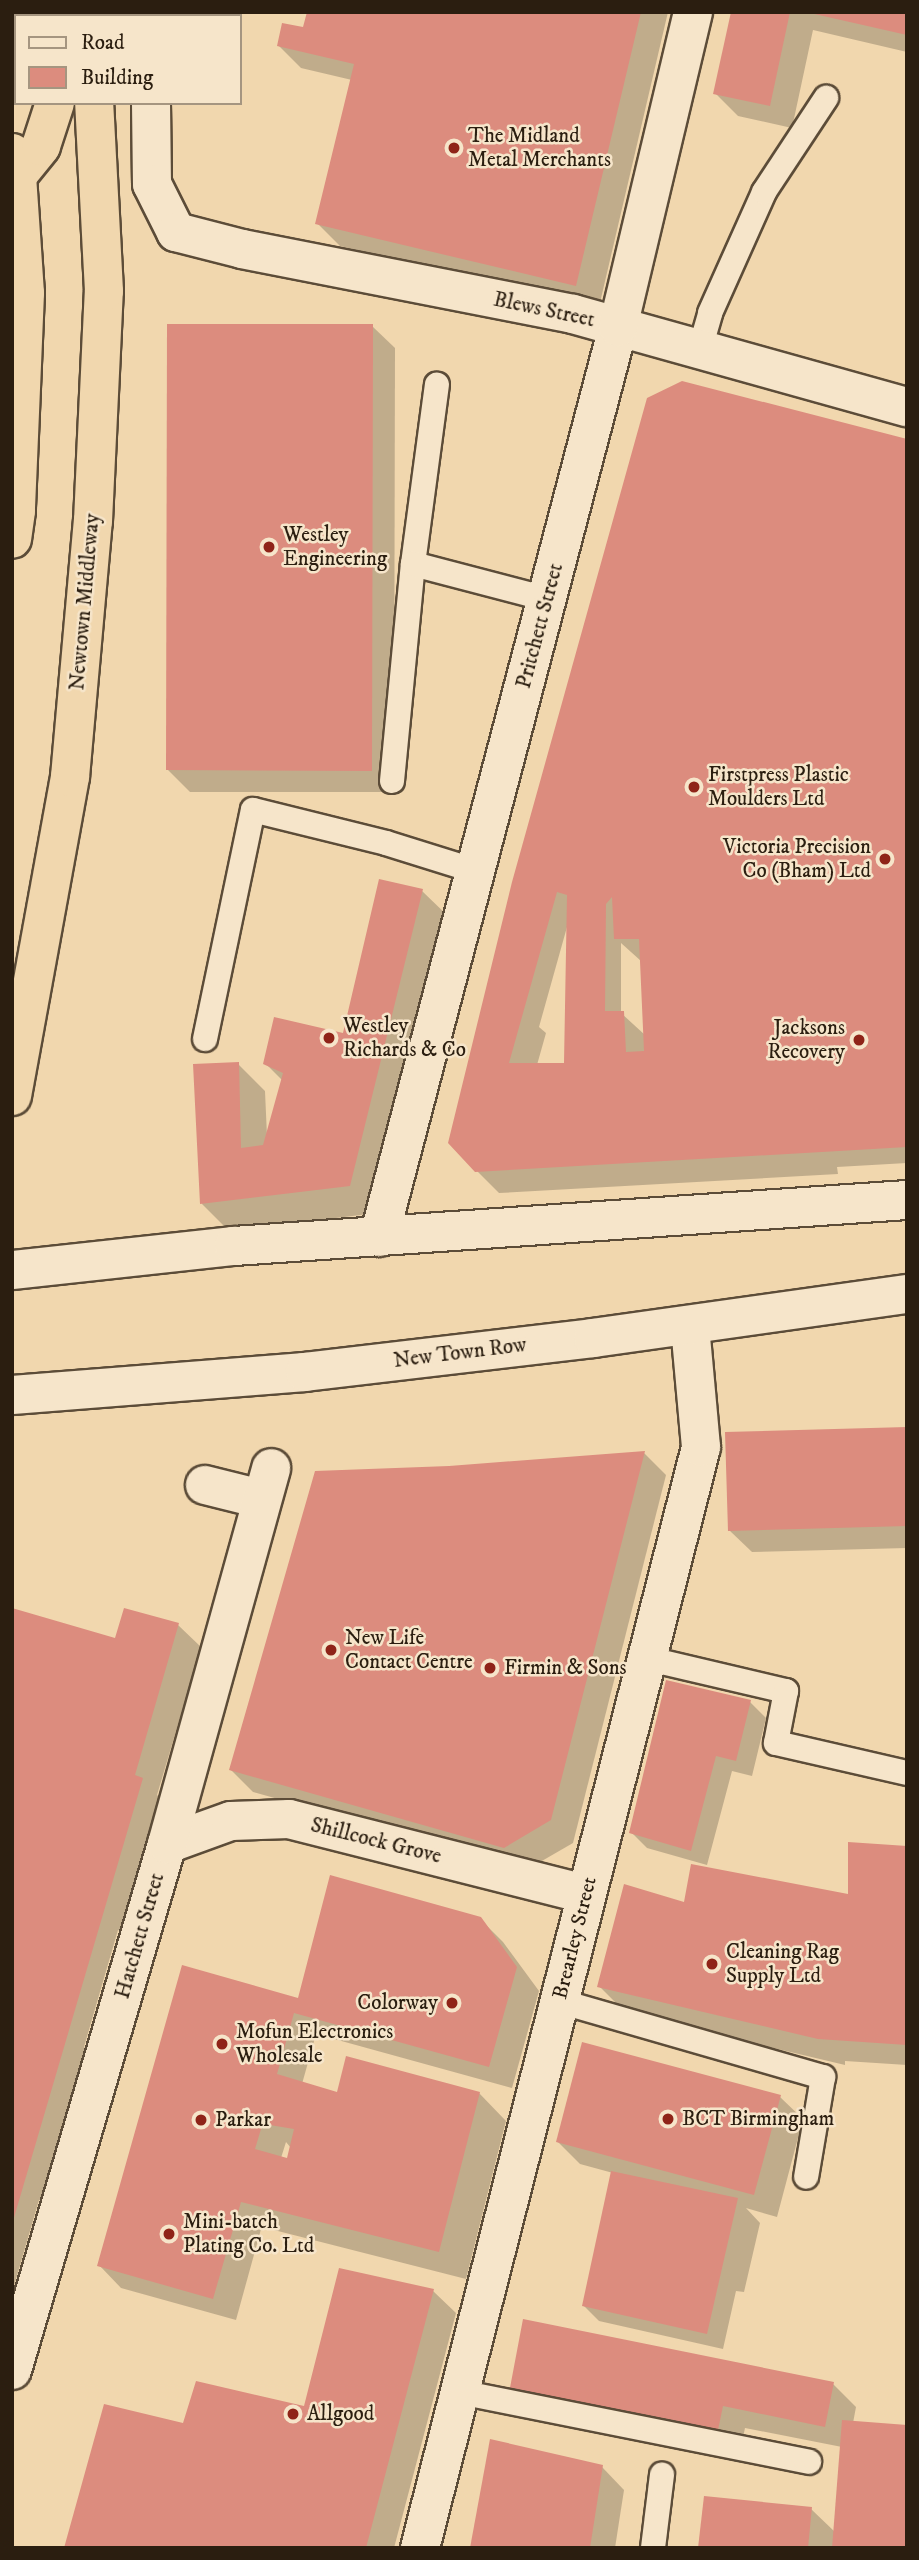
<!DOCTYPE html>
<style>
body{margin:0}
#map{position:relative;width:919px;height:2560px;overflow:hidden;background:#f1d7ae;font-family:"IM FELL DW Pica",serif}
div>[style]{position:absolute}
.shadow>*{inset:0;background:#0003}
.building>*{inset:0;background:#dc8c7e}
.roads{filter:drop-shadow(2px 0 #5c4c38) drop-shadow(-2px 0 #5c4c38) drop-shadow(0 2px #5c4c38) drop-shadow(0 -2px #5c4c38)}
.lane>*{height:24px;margin:-12px;padding:0 12px;transform-origin:12px;border-radius:12px;background:#f6e5ca}
.street>*{height:38px;margin:-19px;padding:0 19px;transform-origin:19px;border-radius:19px;background:#f6e5ca}
.secondary>*{height:38px;margin:-19px;padding:0 19px;transform-origin:19px;border-radius:19px;background:#f6e5ca}
.highway>*{height:38px;margin:-19px;padding:0 19px;transform-origin:19px;border-radius:19px;background:#f1d7ae}
.dots>*{width:19px;height:19px;translate:-50% -50%;box-sizing:border-box;border:4px solid #f6e5ca;border-radius:50%}
span{translate:-50% -50%;white-space:nowrap;text-align:center;line-height:1.15;-webkit-text-stroke:5px #f6e5ca;paint-order:stroke}
.poi-label{font-size:21px;color:#2b1e10}
.left{translate:0 -50%;text-align:left}
.right{translate:-100% -50%;text-align:right}
.street-label{font-size:21px;color:#2b1e10}
.frame{position:absolute;inset:0;border:14px solid #2b1e10;pointer-events:none}
.legend{position:absolute;left:14px;top:14px;width:228px;height:91px;box-sizing:border-box;background:#f6e5ca;border:2px solid #a59580;margin:0;padding:9px 12px;list-style:none;font-size:21px;color:#2b1e10}
.legend li{display:flex;align-items:center;gap:14px;height:35px}
.legend b{width:35px;border:2px solid #a59580}
</style>
<div id="map">
<div class="shadow">
<i style="clip-path:polygon(308px 12px,668px 12px,599px 307px,340px 246px,317px 223px,352px 80px,301px 68px,279px 46px,304px 30px)"></i>
<i style="clip-path:polygon(735px 12px,907px 12px,907px 52px,813px 30px,792px 128px,738px 116px,715px 93px)"></i>
<i style="clip-path:polygon(372px 326px,395px 348px,394px 792px,190px 792px,168px 770px)"></i>
<i style="clip-path:polygon(evenodd,907px 440px,907px 1163px,837px 1167px,838px 1174px,499px 1193px,476px 1170px,514px 882px,907px 440px,567px 927px,568px 1065px,537px 1065px,546px 1033px,539px 1027px,567px 927px,907px 440px,621px 943px,641px 961px,645px 1035px,621px 1013px,621px 943px)"></i>
<i style="clip-path:polygon(422px 891px,450px 918px,377px 1213px,229px 1231px,202px 1204px,238px 1064px,265px 1091px,267px 1136px,283px 1081px,265px 1063px,344px 1035px)"></i>
<i style="clip-path:polygon(907px 1429px,907px 1548px,752px 1552px,729px 1530px)"></i>
<i style="clip-path:polygon(644px 1453px,666px 1475px,573px 1843px,528px 1869px,253px 1792px,231px 1770px,449px 1467px)"></i>
<i style="clip-path:polygon(12px 1610px,116px 1640px,178px 1625px,201px 1647px,157px 1795px,164px 1802px,126px 1932px,118px 1930px,84px 2047px,90px 2054px,47px 2202px,39px 2200px,12px 2293px)"></i>
<i style="clip-path:polygon(750px 1702px,766px 1718px,752px 1776px,732px 1771px,707px 1865px,647px 1848px,631px 1832px)"></i>
<i style="clip-path:polygon(907px 1847px,907px 2065px,845px 2061px,845px 2065px,626px 2013px,599px 1986px,685px 1904px,847px 1896px)"></i>
<i style="clip-path:polygon(evenodd,480px 1919px,503px 1942px,539px 1991px,512px 2088px,316px 2034px,302px 2084px,338px 2094px,479px 2093px,506px 2121px,466px 2279px,270px 2229px,263px 2222px,236px 2320px,121px 2288px,99px 2265px,299px 2000px,480px 1919px,286px 2142px,291px 2148px,288px 2160px,281px 2158px,286px 2142px)"></i>
<i style="clip-path:polygon(780px 2097px,803px 2119px,777px 2217px,746px 2208px,760px 2223px,744px 2292px,736px 2291px,723px 2349px,599px 2321px,583px 2305px,613px 2173px,580px 2164px,558px 2142px)"></i>
<i style="clip-path:polygon(433px 2291px,456px 2313px,394px 2548px,66px 2548px,185px 2425px,305px 2408px)"></i>
<i style="clip-path:polygon(833px 2384px,856px 2407px,853px 2423px,907px 2548px,700px 2548px,811px 2509px,835px 2532px,842px 2447px,745px 2428px,739px 2457px,533px 2415px)"></i>
<i style="clip-path:polygon(602px 2467px,624px 2490px,615px 2548px,472px 2548px)"></i>
</div>
<div class="building">
<i style="clip-path:polygon(307px 12px,641px 12px,576px 286px,315px 224px,354px 64px,277px 46px,282px 23px,303px 27px)"></i>
<i style="clip-path:polygon(731px 12px,790px 12px,770px 106px,713px 94px)"></i>
<i style="clip-path:polygon(907px 12px,907px 35px,810px 13px,810px 12px)"></i>
<i style="clip-path:polygon(167px 324px,373px 324px,372px 771px,166px 770px)"></i>
<i style="clip-path:polygon(evenodd,682px 381px,907px 439px,907px 1147px,475px 1172px,448px 1143px,512px 882px,647px 398px,682px 381px,557px 892px,567px 895px,564px 1063px,509px 1063px,557px 892px,682px 381px,612px 897px,614px 939px,639px 939px,644px 1051px,626px 1052px,624px 1011px,605px 1011px,606px 904px,612px 897px)"></i>
<i style="clip-path:polygon(379px 879px,423px 889px,350px 1186px,200px 1204px,193px 1064px,239px 1062px,241px 1148px,263px 1145px,283px 1073px,263px 1064px,274px 1017px,343px 1033px)"></i>
<i style="clip-path:polygon(907px 1427px,907px 1526px,728px 1531px,725px 1432px)"></i>
<i style="clip-path:polygon(645px 1451px,551px 1820px,504px 1848px,229px 1770px,315px 1471px,449px 1466px)"></i>
<i style="clip-path:polygon(12px 1608px,115px 1638px,124px 1608px,179px 1623px,135px 1775px,143px 1778px,13px 2221px)"></i>
<i style="clip-path:polygon(666px 1680px,751px 1700px,736px 1761px,716px 1756px,691px 1851px,629px 1833px)"></i>
<i style="clip-path:polygon(848px 1842px,907px 1846px,907px 2045px,818px 2039px,597px 1987px,624px 1884px,684px 1902px,691px 1864px,848px 1894px)"></i>
<i style="clip-path:polygon(evenodd,330px 1875px,481px 1917px,517px 1967px,489px 2067px,294px 2013px,277px 2074px,337px 2092px,346px 2056px,480px 2092px,439px 2252px,241px 2202px,213px 2299px,97px 2266px,182px 1965px,298px 1998px,330px 1875px,267px 2109px,264px 2124px,294px 2129px,287px 2158px,255px 2149px,267px 2109px)"></i>
<i style="clip-path:polygon(582px 2042px,781px 2095px,754px 2195px,556px 2142px)"></i>
<i style="clip-path:polygon(611px 2171px,738px 2198px,707px 2334px,582px 2306px)"></i>
<i style="clip-path:polygon(339px 2268px,434px 2289px,366px 2548px,64px 2548px,104px 2404px,183px 2423px,196px 2381px,304px 2406px)"></i>
<i style="clip-path:polygon(523px 2319px,834px 2382px,825px 2427px,723px 2406px,717px 2435px,509px 2393px)"></i>
<i style="clip-path:polygon(842px 2420px,907px 2425px,907px 2548px,832px 2548px)"></i>
<i style="clip-path:polygon(490px 2439px,603px 2465px,590px 2548px,470px 2548px)"></i>
<i style="clip-path:polygon(704px 2496px,812px 2507px,808px 2548px,698px 2548px)"></i>
</div>
<div class="roads">
<div class="lane">
<i style="left:700px;top:349px;width:37px;rotate:-74deg"></i>
<i style="left:710px;top:313px;width:133px;rotate:-65.9deg"></i>
<i style="left:764px;top:192px;width:113px;rotate:-56.6deg"></i>
<i style="left:413px;top:564px;width:181px;rotate:-82.4deg"></i>
<i style="left:392px;top:781px;width:218px;rotate:-84.5deg"></i>
<i style="left:413px;top:564px;width:138px;rotate:14.6deg"></i>
<i style="left:205px;top:1039px;width:234px;rotate:-78.2deg"></i>
<i style="left:253px;top:810px;width:137px;rotate:13.9deg"></i>
<i style="left:386px;top:843px;width:94px;rotate:17.3deg"></i>
<i style="left:645px;top:1658px;width:145px;rotate:13.2deg"></i>
<i style="left:786px;top:1691px;width:53px;rotate:100.9deg"></i>
<i style="left:776px;top:1743px;width:134px;rotate:12.9deg"></i>
<i style="left:559px;top:2001px;width:275px;rotate:16.1deg"></i>
<i style="left:823px;top:2077px;width:101px;rotate:99.6deg"></i>
<i style="left:460px;top:2392px;width:356px;rotate:11.3deg"></i>
<i style="left:653px;top:2548px;width:74px;rotate:-83deg"></i>
</div>
<div class="street">
<i style="left:150px;top:12px;width:4px;rotate:90deg"></i>
<i style="left:151px;top:103px;width:81px;rotate:89.3deg"></i>
<i style="left:152px;top:184px;width:54px;rotate:63.4deg"></i>
<i style="left:176px;top:232px;width:68px;rotate:14.4deg"></i>
<i style="left:242px;top:249px;width:337px;rotate:11.1deg"></i>
<i style="left:573px;top:314px;width:347px;rotate:15.6deg"></i>
<i style="left:379px;top:1237px;width:941px;rotate:-75.28deg"></i>
<i style="left:618px;top:327px;width:324px;rotate:-76.6deg"></i>
<i style="left:205px;top:1485px;width:58px;rotate:14deg"></i>
<i style="left:167px;top:1844px;width:68px;rotate:-19.8deg"></i>
<i style="left:231px;top:1821px;width:58px;rotate:-2deg"></i>
<i style="left:289px;top:1819px;width:306px;rotate:14.2deg"></i>
<i style="left:12px;top:2370px;width:548px;rotate:-73.58deg"></i>
<i style="left:167px;top:1844px;width:390px;rotate:-74.5deg"></i>
<i style="left:420px;top:2548px;width:1136px;rotate:-75.68deg"></i>
<i style="left:701px;top:1447px;width:122px;rotate:-95.2deg"></i>
</div>
<div class="secondary">
<i style="left:12px;top:1270px;width:223px;rotate:-6.2deg"></i>
<i style="left:234px;top:1246px;width:675px;rotate:-3.91deg"></i>
<i style="left:12px;top:1395px;width:294px;rotate:-4.5deg"></i>
<i style="left:305px;top:1372px;width:290px;rotate:-6.7deg"></i>
<i style="left:593px;top:1338px;width:317px;rotate:-8deg"></i>
</div>
<div class="highway">
<i style="left:89px;top:12px;width:4px;rotate:76deg"></i>
<i style="left:61px;top:16px;width:4px;rotate:-90deg"></i>
<i style="left:12px;top:153px;width:24px;rotate:78deg"></i>
<i style="left:17px;top:176px;width:117px;rotate:86.1deg"></i>
<i style="left:25px;top:293px;width:218px;rotate:92.4deg"></i>
<i style="left:16px;top:511px;width:28px;rotate:98deg"></i>
<i style="left:17px;top:176px;width:38px;rotate:-51deg"></i>
<i style="left:41px;top:146px;width:45px;rotate:-72deg"></i>
<i style="left:12px;top:1096px;width:324px;rotate:-79.7deg"></i>
<i style="left:70px;top:777px;width:257px;rotate:-84.9deg"></i>
<i style="left:93px;top:521px;width:230px;rotate:-87.3deg"></i>
<i style="left:104px;top:291px;width:188px;rotate:-93deg"></i>
</div>
</div>
<div class="dots">
<i style="left:454px;top:148px;background:#8f2418"></i>
<i style="left:269px;top:547px;background:#8f2418"></i>
<i style="left:694px;top:787px;background:#8f2418"></i>
<i style="left:885px;top:859px;background:#8f2418"></i>
<i style="left:329px;top:1038px;background:#8f2418"></i>
<i style="left:859px;top:1040px;background:#8f2418"></i>
<i style="left:331px;top:1650px;background:#8f2418"></i>
<i style="left:490px;top:1668px;background:#8f2418"></i>
<i style="left:712px;top:1964px;background:#8f2418"></i>
<i style="left:452px;top:2003px;background:#8f2418"></i>
<i style="left:222px;top:2044px;background:#8f2418"></i>
<i style="left:668px;top:2119px;background:#8f2418"></i>
<i style="left:201px;top:2120px;background:#8f2418"></i>
<i style="left:169px;top:2234px;background:#8f2418"></i>
<i style="left:293px;top:2414px;background:#8f2418"></i>
</div>
<div class="poi-label">
<span class="left" style="left:468px;top:148px">The Midland<br>Metal Merchants</span>
<span class="left" style="left:283px;top:547px">Westley<br>Engineering</span>
<span class="left" style="left:708px;top:787px">Firstpress Plastic<br>Moulders Ltd</span>
<span class="right" style="left:871px;top:859px">Victoria Precision<br>Co (Bham) Ltd</span>
<span class="left" style="left:343px;top:1038px">Westley<br>Richards &amp; Co</span>
<span class="right" style="left:845px;top:1040px">Jacksons<br>Recovery</span>
<span class="left" style="left:345px;top:1650px">New Life<br>Contact Centre</span>
<span class="left" style="left:504px;top:1668px">Firmin &amp; Sons</span>
<span class="left" style="left:726px;top:1964px">Cleaning Rag<br>Supply Ltd</span>
<span class="right" style="left:438px;top:2003px">Colorway</span>
<span class="left" style="left:236px;top:2044px">Mofun Electronics<br>Wholesale</span>
<span class="left" style="left:682px;top:2119px">BCT Birmingham</span>
<span class="left" style="left:215px;top:2120px">Parkar</span>
<span class="left" style="left:183px;top:2234px">Mini-batch<br>Plating Co. Ltd</span>
<span class="left" style="left:307px;top:2414px">Allgood</span>
</div>
<div class="street-label">
<span style="left:544px;top:310px;rotate:12deg">Blews Street</span>
<span style="left:85px;top:602px;rotate:-85deg">Newtown Middleway</span>
<span style="left:540px;top:626px;rotate:-75deg">Pritchett Street</span>
<span style="left:460px;top:1353px;rotate:-7deg">New Town Row</span>
<span style="left:376px;top:1841px;rotate:14deg">Shillcock Grove</span>
<span style="left:140px;top:1936px;rotate:-74deg">Hatchett Street</span>
<span style="left:575px;top:1938px;rotate:-76deg">Brearley Street</span>
</div>
<div class="frame"></div>
<ul class="legend">
<li><b style="height:9px;background:#f6e5ca"></b>Road</li>
<li><b style="height:19px;background:#dc8c7e"></b>Building</li>
</ul>
</div>
